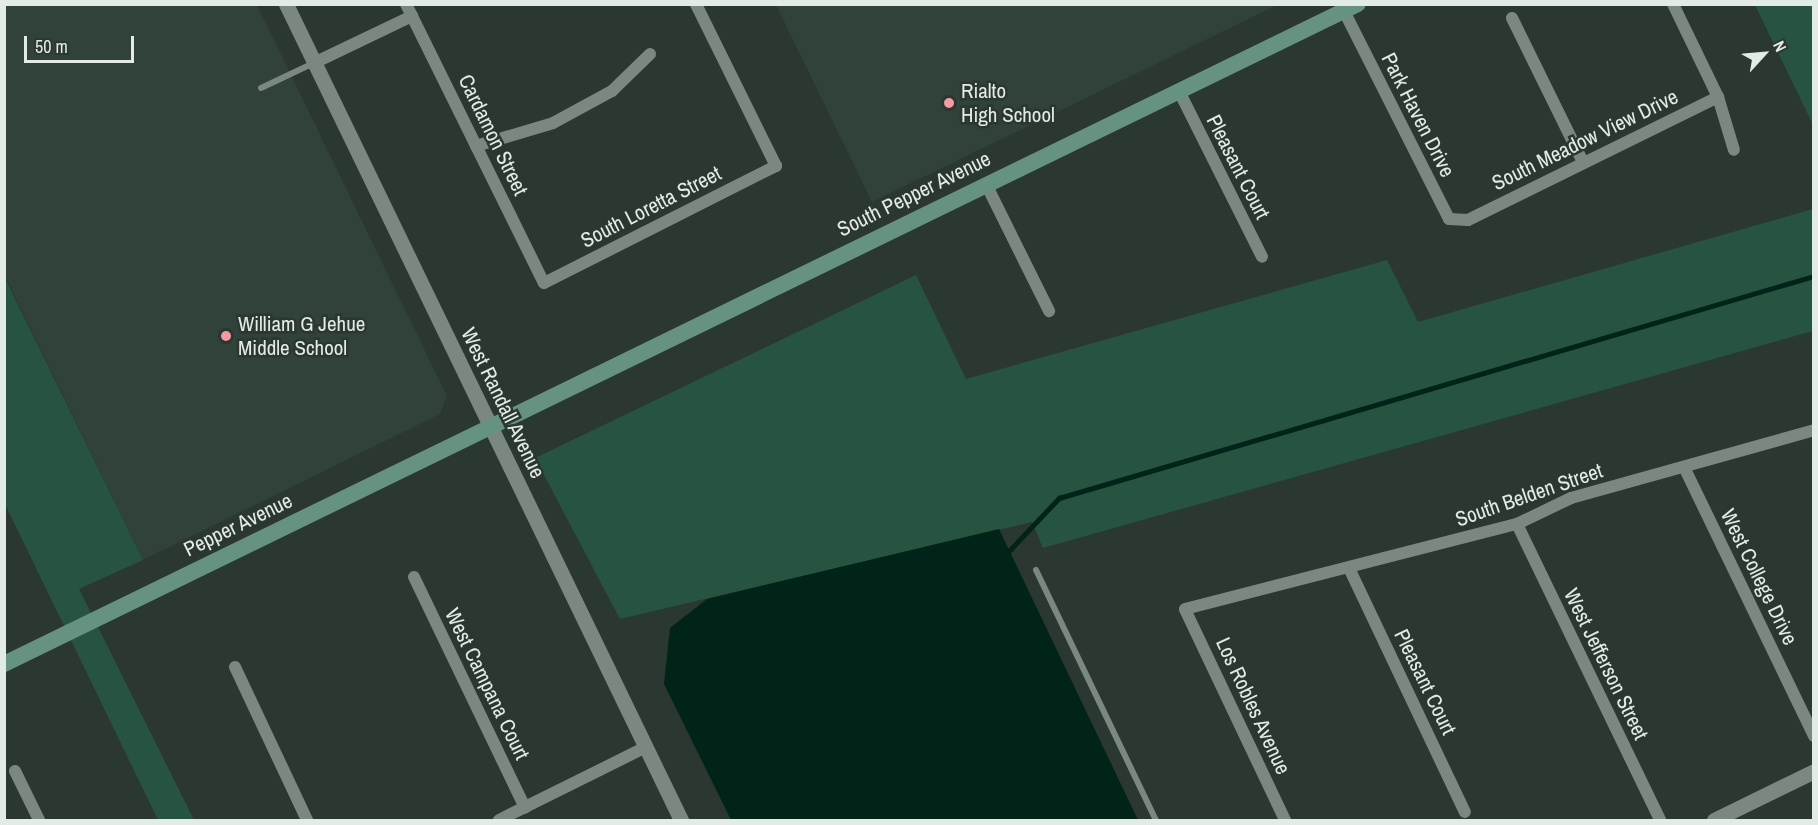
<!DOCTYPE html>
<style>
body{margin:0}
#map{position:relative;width:1818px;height:825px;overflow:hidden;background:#2b3731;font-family:"Archivo Narrow",sans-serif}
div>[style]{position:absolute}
.built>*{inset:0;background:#30423a}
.green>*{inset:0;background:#265441}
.water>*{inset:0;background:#002518}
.stream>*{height:4.5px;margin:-2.25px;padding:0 2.25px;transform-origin:2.25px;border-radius:2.25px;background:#002518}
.service>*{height:6px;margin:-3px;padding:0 3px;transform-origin:3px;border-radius:3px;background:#7a8881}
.minor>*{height:12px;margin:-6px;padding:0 6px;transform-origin:6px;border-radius:6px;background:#7a8881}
.tertiary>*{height:15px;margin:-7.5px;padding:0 7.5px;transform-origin:7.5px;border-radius:7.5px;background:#7a8881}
.secondary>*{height:16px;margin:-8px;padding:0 8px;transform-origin:8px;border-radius:8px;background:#669280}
.dots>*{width:16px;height:16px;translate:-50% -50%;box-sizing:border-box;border:3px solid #2b3731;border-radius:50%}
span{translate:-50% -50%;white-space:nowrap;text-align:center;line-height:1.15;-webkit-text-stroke:5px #2b3731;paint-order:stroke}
.poi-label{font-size:21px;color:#e3ebe7}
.left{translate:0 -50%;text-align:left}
.street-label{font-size:21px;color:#e3ebe7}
.frame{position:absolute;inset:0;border:6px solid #e3ebe7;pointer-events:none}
.north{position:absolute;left:1734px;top:24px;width:60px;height:60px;-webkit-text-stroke:4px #2b3731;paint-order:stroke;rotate:64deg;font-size:16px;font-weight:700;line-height:24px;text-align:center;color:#e3ebe7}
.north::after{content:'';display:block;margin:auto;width:21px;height:27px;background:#e3ebe7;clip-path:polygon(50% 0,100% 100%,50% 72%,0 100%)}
.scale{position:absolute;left:24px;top:36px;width:110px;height:27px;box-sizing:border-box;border:3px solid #e3ebe7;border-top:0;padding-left:8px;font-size:18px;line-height:21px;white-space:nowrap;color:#e3ebe7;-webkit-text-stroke:4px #2b3731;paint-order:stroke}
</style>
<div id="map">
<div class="built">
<i style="clip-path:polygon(5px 5px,257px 5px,447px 396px,440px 414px,143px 560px,5px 276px)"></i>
<i style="clip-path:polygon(776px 5px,775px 5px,1277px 5px,872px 202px)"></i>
</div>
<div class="green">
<i style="clip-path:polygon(1755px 5px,1813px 5px,1813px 125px)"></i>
<i style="clip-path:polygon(1813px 209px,1813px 331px,1043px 548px,1032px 522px,620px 619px,535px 458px,916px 275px,966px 379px,1387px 260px,1418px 322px)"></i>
<i style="clip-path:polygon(4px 276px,143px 560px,79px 589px,194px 820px,158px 820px,5px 504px)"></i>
</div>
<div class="water">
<i style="clip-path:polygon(999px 529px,1138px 820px,731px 820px,664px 684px,670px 628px,707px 599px)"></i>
</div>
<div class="stream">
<i style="left:1009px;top:551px;width:73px;rotate:-46.7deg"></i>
<i style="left:1059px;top:498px;width:787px;rotate:-16.39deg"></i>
</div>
<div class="service">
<i style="left:261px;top:88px;width:59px;rotate:-25.3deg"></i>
<i style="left:1036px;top:570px;width:277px;rotate:64.4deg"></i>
</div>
<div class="minor">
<i style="left:406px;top:4px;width:311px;rotate:63.7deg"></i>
<i style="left:544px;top:283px;width:260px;rotate:-26.8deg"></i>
<i style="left:776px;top:166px;width:181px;rotate:-116.3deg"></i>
<i style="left:1673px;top:4px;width:103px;rotate:64.2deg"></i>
<i style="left:1718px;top:97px;width:55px;rotate:73.2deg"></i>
<i style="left:1344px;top:11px;width:233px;rotate:63.2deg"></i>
<i style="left:1449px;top:219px;width:19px;rotate:3deg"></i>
<i style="left:1468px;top:220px;width:279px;rotate:-26.2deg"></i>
<i style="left:1512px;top:18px;width:161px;rotate:63.8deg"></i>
<i style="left:314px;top:63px;width:109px;rotate:-25.6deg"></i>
<i style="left:1180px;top:93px;width:183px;rotate:63.4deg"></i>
<i style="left:476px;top:146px;width:80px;rotate:-16.6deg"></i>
<i style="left:553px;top:123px;width:67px;rotate:-28.5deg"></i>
<i style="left:612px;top:91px;width:53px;rotate:-44.2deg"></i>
<i style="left:986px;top:184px;width:142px;rotate:63.6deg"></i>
<i style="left:1684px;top:467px;width:299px;rotate:64.2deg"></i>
<i style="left:1517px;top:524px;width:329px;rotate:64.2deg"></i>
<i style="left:1349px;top:568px;width:270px;rotate:64.6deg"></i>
<i style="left:414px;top:577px;width:256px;rotate:64.3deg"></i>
<i style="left:235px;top:667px;width:169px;rotate:64.8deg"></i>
<i style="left:15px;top:771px;width:55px;rotate:63.9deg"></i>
<i style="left:499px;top:820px;width:162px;rotate:-26.4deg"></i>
<i style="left:1285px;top:820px;width:233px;rotate:-115.4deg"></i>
<i style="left:1185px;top:609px;width:343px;rotate:-14.4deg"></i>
<i style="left:1517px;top:524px;width:60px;rotate:-25.7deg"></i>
<i style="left:1571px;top:498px;width:252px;rotate:-15.6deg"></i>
</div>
<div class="tertiary">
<i style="left:286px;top:4px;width:907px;rotate:64.17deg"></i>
<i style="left:1714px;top:820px;width:111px;rotate:-26.1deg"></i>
</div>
<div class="secondary">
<i style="left:4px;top:664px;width:1506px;rotate:-25.99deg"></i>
</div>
<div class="dots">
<i style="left:949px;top:103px;background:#f49aa2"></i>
<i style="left:226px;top:336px;background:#f49aa2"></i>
</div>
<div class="poi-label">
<span class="left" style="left:961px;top:103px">Rialto<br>High School</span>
<span class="left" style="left:238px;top:336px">William G Jehue<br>Middle School</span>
</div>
<div class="street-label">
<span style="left:1418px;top:115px;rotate:63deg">Park Haven Drive</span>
<span style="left:493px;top:135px;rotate:64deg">Cardamon Street</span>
<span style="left:1585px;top:140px;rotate:-26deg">South Meadow View Drive</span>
<span style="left:1238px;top:167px;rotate:63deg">Pleasant Court</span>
<span style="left:914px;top:194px;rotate:-26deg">South Pepper Avenue</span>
<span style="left:651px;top:207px;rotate:-27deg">South Loretta Street</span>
<span style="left:503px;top:403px;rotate:64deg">West Randall Avenue</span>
<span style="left:1529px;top:495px;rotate:-19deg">South Belden Street</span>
<span style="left:238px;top:525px;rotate:-26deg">Pepper Avenue</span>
<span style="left:1759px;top:577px;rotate:64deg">West College Drive</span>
<span style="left:1606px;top:664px;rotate:64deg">West Jefferson Street</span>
<span style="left:1425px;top:682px;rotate:64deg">Pleasant Court</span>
<span style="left:487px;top:684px;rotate:64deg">West Campana Court</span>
<span style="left:1253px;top:706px;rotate:65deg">Los Robles Avenue</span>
</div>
<div class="frame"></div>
<div class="north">N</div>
<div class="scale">50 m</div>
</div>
